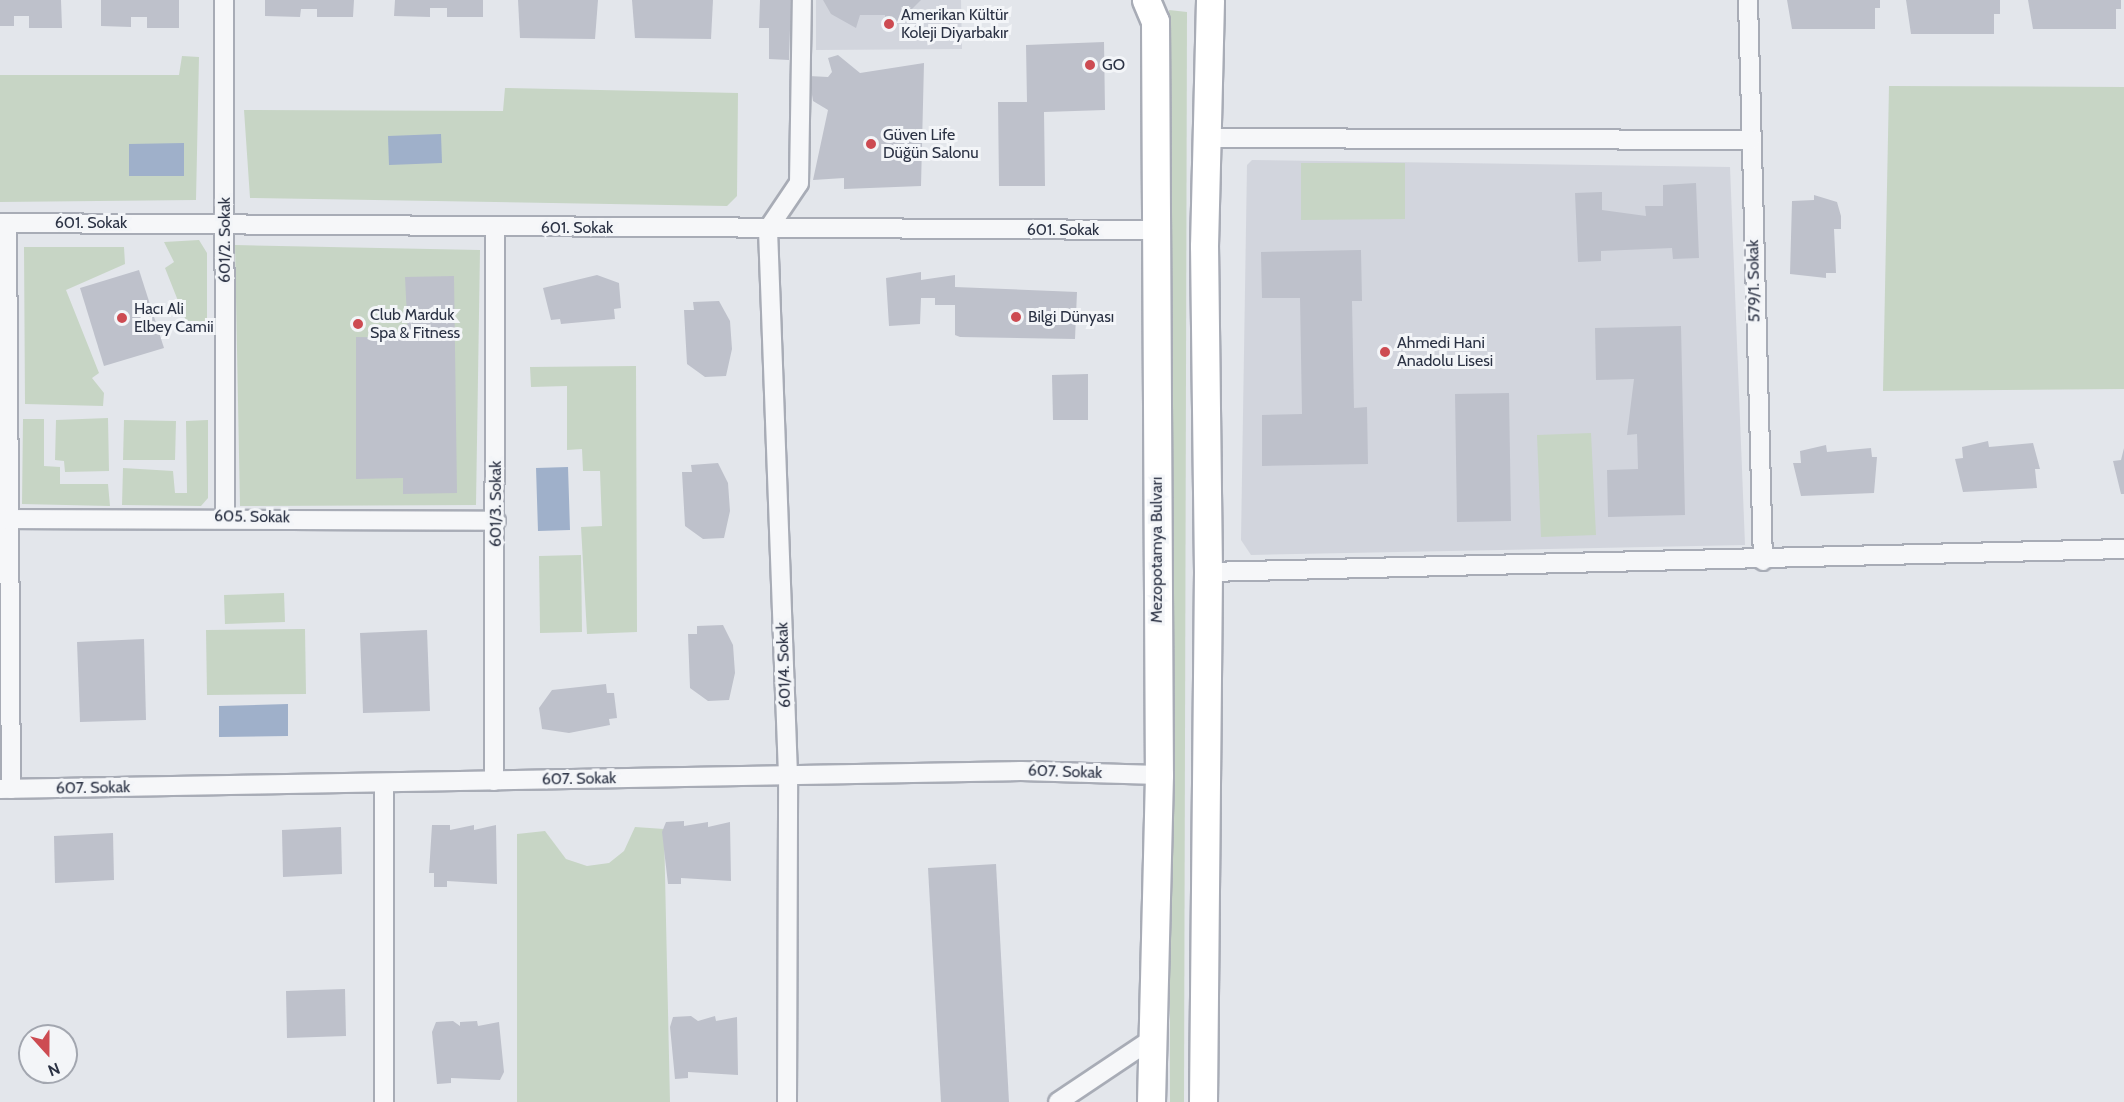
<!DOCTYPE html>
<meta charset="utf-8">
<style>
body{margin:0}
#map{position:relative;width:2124px;height:1102px;overflow:hidden;background:#e3e6eb;font-family:Cabin,sans-serif}
div>[style]{position:absolute}
.built>*{inset:0;background:#d2d5dd}
.green>*{inset:0;background:#c7d5c5}
.water>*{inset:0;background:#9fb0ca}
.building>*{inset:0;background:#bec1cb}
.roads{filter:drop-shadow(2px 0 #a8acb6) drop-shadow(-2px 0 #a8acb6) drop-shadow(0 2px #a8acb6) drop-shadow(0 -2px #a8acb6)}
.street>*{height:18px;margin:-9px;padding:0 9px;transform-origin:9px;border-radius:9px;background:#f6f7f9}
.primary>*{height:27px;margin:-13.5px;padding:0 13.5px;transform-origin:13.5px;border-radius:13.5px;background:#fff}
.dots>*{width:16px;height:16px;translate:-50% -50%;box-sizing:border-box;border:3px solid #f3f5f8;border-radius:50%}
span{translate:-50% -50%;white-space:nowrap;text-align:center;line-height:1.15;-webkit-text-stroke:6px #f3f5f8;paint-order:stroke}
.poi-label{font-size:16px;color:#2b3244}
.left{translate:0 -50%;text-align:left}
.street-label{font-size:16px;color:#2b3244}
.north{position:absolute;left:18px;top:1024px;width:60px;height:60px;box-sizing:border-box;background:#f3f5f8;border:2px solid #a3a7b0;border-radius:50%;rotate:159deg;font-size:16px;font-weight:700;line-height:24px;text-align:center;color:#2b3244}
.north::after{content:'';display:block;margin:auto;width:21px;height:27px;background:#cd4b52;clip-path:polygon(50% 0,100% 100%,50% 72%,0 100%)}
</style>
<div id="map">
<div class="built">
<i style="clip-path:polygon(816px 0,961px 0,962px 49px,816px 50px)"></i>
<i style="clip-path:polygon(1252px 160px,1730px 167px,1745px 545px,1251px 555px,1241px 540px,1247px 165px)"></i>
</div>
<div class="green">
<i style="clip-path:polygon(1169px 10px,1187px 12px,1184px 1102px,1170px 1102px)"></i>
<i style="clip-path:polygon(182px 56px,199px 57px,196px 200px,0 202px,0 75px,179px 75px)"></i>
<i style="clip-path:polygon(1889px 86px,2124px 87px,2124px 389px,1883px 391px)"></i>
<i style="clip-path:polygon(505px 88px,738px 93px,737px 196px,727px 206px,250px 198px,244px 110px,503px 111px)"></i>
<i style="clip-path:polygon(1301px 163px,1405px 163px,1405px 219px,1301px 220px)"></i>
<i style="clip-path:polygon(199px 240px,207px 253px,207px 321px,188px 326px,165px 268px,174px 262px,164px 242px)"></i>
<i style="clip-path:polygon(235px 245px,480px 250px,476px 505px,240px 506px)"></i>
<i style="clip-path:polygon(24px 247px,124px 247px,125px 264px,66px 290px,99px 373px,92px 378px,104px 393px,103px 406px,25px 404px)"></i>
<i style="clip-path:polygon(636px 366px,637px 632px,587px 634px,581px 527px,602px 526px,600px 471px,583px 471px,582px 449px,567px 450px,567px 386px,531px 387px,530px 367px)"></i>
<i style="clip-path:polygon(108px 418px,109px 471px,65px 472px,64px 461px,55px 460px,56px 420px)"></i>
<i style="clip-path:polygon(23px 419px,44px 419px,44px 466px,60px 467px,60px 484px,108px 484px,110px 506px,22px 504px)"></i>
<i style="clip-path:polygon(124px 420px,176px 421px,175px 460px,123px 460px)"></i>
<i style="clip-path:polygon(208px 420px,208px 498px,201px 506px,122px 505px,123px 468px,173px 471px,175px 493px,187px 493px,186px 421px)"></i>
<i style="clip-path:polygon(1591px 433px,1596px 535px,1541px 537px,1537px 435px)"></i>
<i style="clip-path:polygon(581px 555px,582px 632px,540px 633px,539px 556px)"></i>
<i style="clip-path:polygon(284px 593px,285px 622px,225px 624px,224px 595px)"></i>
<i style="clip-path:polygon(305px 629px,306px 694px,207px 695px,206px 630px)"></i>
<i style="clip-path:polygon(635px 827px,664px 829px,670px 1102px,517px 1102px,517px 834px,545px 831px,566px 859px,587px 866px,609px 863px,624px 851px)"></i>
</div>
<div class="water">
<i style="clip-path:polygon(441px 134px,442px 163px,389px 165px,388px 136px)"></i>
<i style="clip-path:polygon(184px 143px,184px 176px,129px 176px,129px 144px)"></i>
<i style="clip-path:polygon(568px 467px,570px 530px,538px 531px,536px 468px)"></i>
<i style="clip-path:polygon(288px 704px,288px 736px,219px 737px,219px 706px)"></i>
</div>
<div class="building">
<i style="clip-path:polygon(0 0,61px 0,62px 28px,29px 28px,29px 16px,14px 16px,14px 26px,0 26px)"></i>
<i style="clip-path:polygon(101px 0,179px 0,179px 28px,147px 28px,147px 17px,131px 17px,131px 27px,101px 26px)"></i>
<i style="clip-path:polygon(265px 0,354px 0,353px 17px,317px 17px,317px 9px,301px 9px,300px 17px,265px 16px)"></i>
<i style="clip-path:polygon(395px 0,483px 0,483px 17px,447px 17px,447px 8px,430px 8px,430px 17px,394px 16px)"></i>
<i style="clip-path:polygon(518px 0,598px 0,595px 39px,520px 38px)"></i>
<i style="clip-path:polygon(632px 0,713px 0,711px 39px,635px 38px)"></i>
<i style="clip-path:polygon(760px 0,791px 0,789px 60px,769px 59px,769px 28px,759px 28px)"></i>
<i style="clip-path:polygon(823px 0,921px 0,892px 29px,885px 25px,885px 15px,860px 15px,856px 28px,831px 14px)"></i>
<i style="clip-path:polygon(1787px 0,1880px 0,1880px 8px,1875px 8px,1875px 29px,1792px 29px)"></i>
<i style="clip-path:polygon(1906px 0,2000px 0,2000px 14px,1994px 14px,1994px 34px,1911px 34px)"></i>
<i style="clip-path:polygon(2028px 0,2121px 0,2121px 9px,2116px 9px,2116px 29px,2033px 29px)"></i>
<i style="clip-path:polygon(1104px 42px,1105px 110px,1044px 112px,1045px 186px,999px 186px,998px 102px,1027px 102px,1026px 45px)"></i>
<i style="clip-path:polygon(838px 55px,860px 73px,924px 63px,921px 186px,844px 189px,844px 178px,813px 180px,828px 110px,813px 101px,809px 76px,828px 77px,832px 72px,828px 58px)"></i>
<i style="clip-path:polygon(1696px 183px,1699px 258px,1673px 259px,1672px 248px,1601px 251px,1601px 261px,1578px 262px,1575px 193px,1602px 192px,1602px 210px,1646px 216px,1645px 206px,1663px 206px,1663px 185px)"></i>
<i style="clip-path:polygon(1814px 195px,1837px 202px,1841px 216px,1841px 229px,1834px 229px,1836px 273px,1826px 273px,1826px 278px,1790px 274px,1792px 201px,1814px 200px)"></i>
<i style="clip-path:polygon(1361px 250px,1362px 301px,1352px 301px,1354px 408px,1367px 407px,1368px 464px,1262px 466px,1262px 415px,1302px 414px,1300px 298px,1262px 298px,1261px 252px)"></i>
<i style="clip-path:polygon(139px 270px,164px 348px,104px 366px,80px 288px)"></i>
<i style="clip-path:polygon(921px 272px,921px 280px,955px 275px,955px 287px,1077px 292px,1075px 339px,960px 337px,955px 335px,955px 305px,935px 305px,935px 298px,921px 298px,920px 324px,889px 326px,886px 278px)"></i>
<i style="clip-path:polygon(597px 275px,619px 283px,621px 308px,614px 309px,615px 319px,561px 324px,560px 319px,551px 320px,543px 288px)"></i>
<i style="clip-path:polygon(454px 276px,457px 493px,403px 494px,403px 478px,356px 479px,356px 337px,408px 338px,405px 277px)"></i>
<i style="clip-path:polygon(719px 301px,730px 321px,732px 349px,726px 376px,705px 377px,687px 364px,684px 310px,694px 310px,693px 302px)"></i>
<i style="clip-path:polygon(1681px 326px,1685px 515px,1608px 517px,1607px 470px,1638px 469px,1637px 434px,1627px 435px,1634px 379px,1596px 380px,1595px 328px)"></i>
<i style="clip-path:polygon(1088px 374px,1088px 420px,1053px 420px,1052px 375px)"></i>
<i style="clip-path:polygon(1509px 393px,1511px 521px,1457px 522px,1455px 394px)"></i>
<i style="clip-path:polygon(1988px 441px,1989px 447px,2033px 443px,2040px 469px,2035px 469px,2037px 488px,1963px 492px,1955px 459px,1963px 458px,1962px 447px)"></i>
<i style="clip-path:polygon(1826px 445px,1827px 452px,1871px 448px,1872px 457px,1877px 457px,1874px 493px,1801px 496px,1793px 463px,1801px 463px,1800px 451px)"></i>
<i style="clip-path:polygon(2124px 448px,2124px 494px,2121px 494px,2113px 461px,2121px 460px)"></i>
<i style="clip-path:polygon(718px 463px,728px 483px,730px 511px,724px 538px,703px 539px,685px 526px,682px 472px,692px 472px,691px 465px)"></i>
<i style="clip-path:polygon(723px 625px,733px 645px,735px 673px,729px 700px,708px 701px,690px 688px,688px 634px,697px 634px,697px 626px)"></i>
<i style="clip-path:polygon(427px 630px,430px 711px,363px 713px,360px 633px)"></i>
<i style="clip-path:polygon(144px 639px,146px 720px,80px 722px,77px 642px)"></i>
<i style="clip-path:polygon(606px 684px,607px 693px,614px 693px,617px 718px,609px 719px,610px 725px,569px 733px,542px 729px,539px 708px,552px 690px)"></i>
<i style="clip-path:polygon(684px 821px,684px 826px,708px 822px,708px 827px,730px 822px,731px 881px,681px 878px,681px 884px,668px 884px,662px 832px,666px 822px)"></i>
<i style="clip-path:polygon(432px 825px,450px 825px,450px 830px,474px 825px,474px 830px,496px 825px,497px 884px,447px 881px,447px 887px,434px 887px,434px 873px,429px 873px)"></i>
<i style="clip-path:polygon(341px 827px,342px 874px,283px 877px,282px 830px)"></i>
<i style="clip-path:polygon(113px 833px,114px 880px,55px 883px,54px 836px)"></i>
<i style="clip-path:polygon(996px 864px,1009px 1102px,941px 1102px,928px 868px)"></i>
<i style="clip-path:polygon(345px 989px,346px 1036px,287px 1038px,286px 991px)"></i>
<i style="clip-path:polygon(691px 1016px,698px 1021px,715px 1016px,716px 1021px,737px 1017px,738px 1075px,688px 1072px,688px 1078px,675px 1079px,670px 1027px,673px 1017px)"></i>
<i style="clip-path:polygon(453px 1021px,460px 1026px,460px 1022px,477px 1021px,478px 1026px,499px 1022px,504px 1072px,500px 1080px,451px 1078px,451px 1083px,437px 1084px,432px 1032px,436px 1022px)"></i>
</div>
<div class="roads">
<div class="street">
<i style="left:224px;top:0;width:516px;rotate:89.89deg"></i>
<i style="left:1748px;top:0;width:561px;rotate:88.47deg"></i>
<i style="left:1206px;top:138px;width:545px;rotate:0.21deg"></i>
<i style="left:0;top:223px;width:1154px;rotate:0.35deg"></i>
<i style="left:7px;top:223px;width:566px;rotate:89.6deg"></i>
<i style="left:7px;top:519px;width:489px;rotate:0.2deg"></i>
<i style="left:1208px;top:572px;width:916px;rotate:-1.44deg"></i>
<i style="left:494px;top:781px;width:554px;rotate:-89.9deg"></i>
<i style="left:0;top:789px;width:1021px;rotate:-1.01deg"></i>
<i style="left:1021px;top:771px;width:138px;rotate:1.7deg"></i>
<i style="left:384px;top:1102px;width:317px;rotate:-90deg"></i>
<i style="left:787px;top:1102px;width:327px;rotate:-89.8deg"></i>
<i style="left:788px;top:775px;width:546px;rotate:-92.1deg"></i>
<i style="left:768px;top:229px;width:55px;rotate:-56deg"></i>
<i style="left:799px;top:183px;width:183px;rotate:-89.1deg"></i>
<i style="left:1058px;top:1102px;width:113px;rotate:-33.8deg"></i>
</div>
<div class="primary">
<i style="left:1146px;top:0;width:23px;rotate:67deg"></i>
<i style="left:1155px;top:21px;width:754px;rotate:89.7deg"></i>
<i style="left:1159px;top:775px;width:327px;rotate:91.4deg"></i>
<i style="left:1203px;top:1102px;width:530px;rotate:-89.46deg"></i>
<i style="left:1208px;top:572px;width:326px;rotate:-90.7deg"></i>
<i style="left:1204px;top:246px;width:246px;rotate:-88.6deg"></i>
</div>
</div>
<div class="dots">
<i style="left:889px;top:24px;background:#cd4b52"></i>
<i style="left:1090px;top:65px;background:#cd4b52"></i>
<i style="left:871px;top:144px;background:#cd4b52"></i>
<i style="left:1016px;top:317px;background:#cd4b52"></i>
<i style="left:122px;top:318px;background:#cd4b52"></i>
<i style="left:358px;top:324px;background:#cd4b52"></i>
<i style="left:1385px;top:352px;background:#cd4b52"></i>
</div>
<div class="poi-label">
<span class="left" style="left:901px;top:24px">Amerikan Kültür<br>Koleji Diyarbakır</span>
<span class="left" style="left:1102px;top:65px">GO</span>
<span class="left" style="left:883px;top:144px">Güven Life<br>Düğün Salonu</span>
<span class="left" style="left:134px;top:318px">Hacı Ali<br>Elbey Camii</span>
<span class="left" style="left:370px;top:324px">Club Marduk<br>Spa &amp; Fitness</span>
<span class="left" style="left:1028px;top:317px">Bilgi Dünyası</span>
<span class="left" style="left:1397px;top:352px">Ahmedi Hani<br>Anadolu Lisesi</span>
</div>
<div class="street-label">
<span style="left:91px;top:223px">601. Sokak</span>
<span style="left:577px;top:228px">601. Sokak</span>
<span style="left:1063px;top:230px">601. Sokak</span>
<span style="left:225px;top:240px;rotate:-90deg">601/2. Sokak</span>
<span style="left:1754px;top:281px;rotate:-91deg">579/1. Sokak</span>
<span style="left:496px;top:504px;rotate:-90deg">601/3. Sokak</span>
<span style="left:252px;top:517px;rotate:1deg">605. Sokak</span>
<span style="left:1157px;top:550px;rotate:-90deg">Mezopotamya Bulvarı</span>
<span style="left:784px;top:665px;rotate:-92deg">601/4. Sokak</span>
<span style="left:1065px;top:772px;rotate:2deg">607. Sokak</span>
<span style="left:579px;top:779px;rotate:-1deg">607. Sokak</span>
<span style="left:93px;top:788px;rotate:-1deg">607. Sokak</span>
</div>
<div class="north">N</div>
</div>
